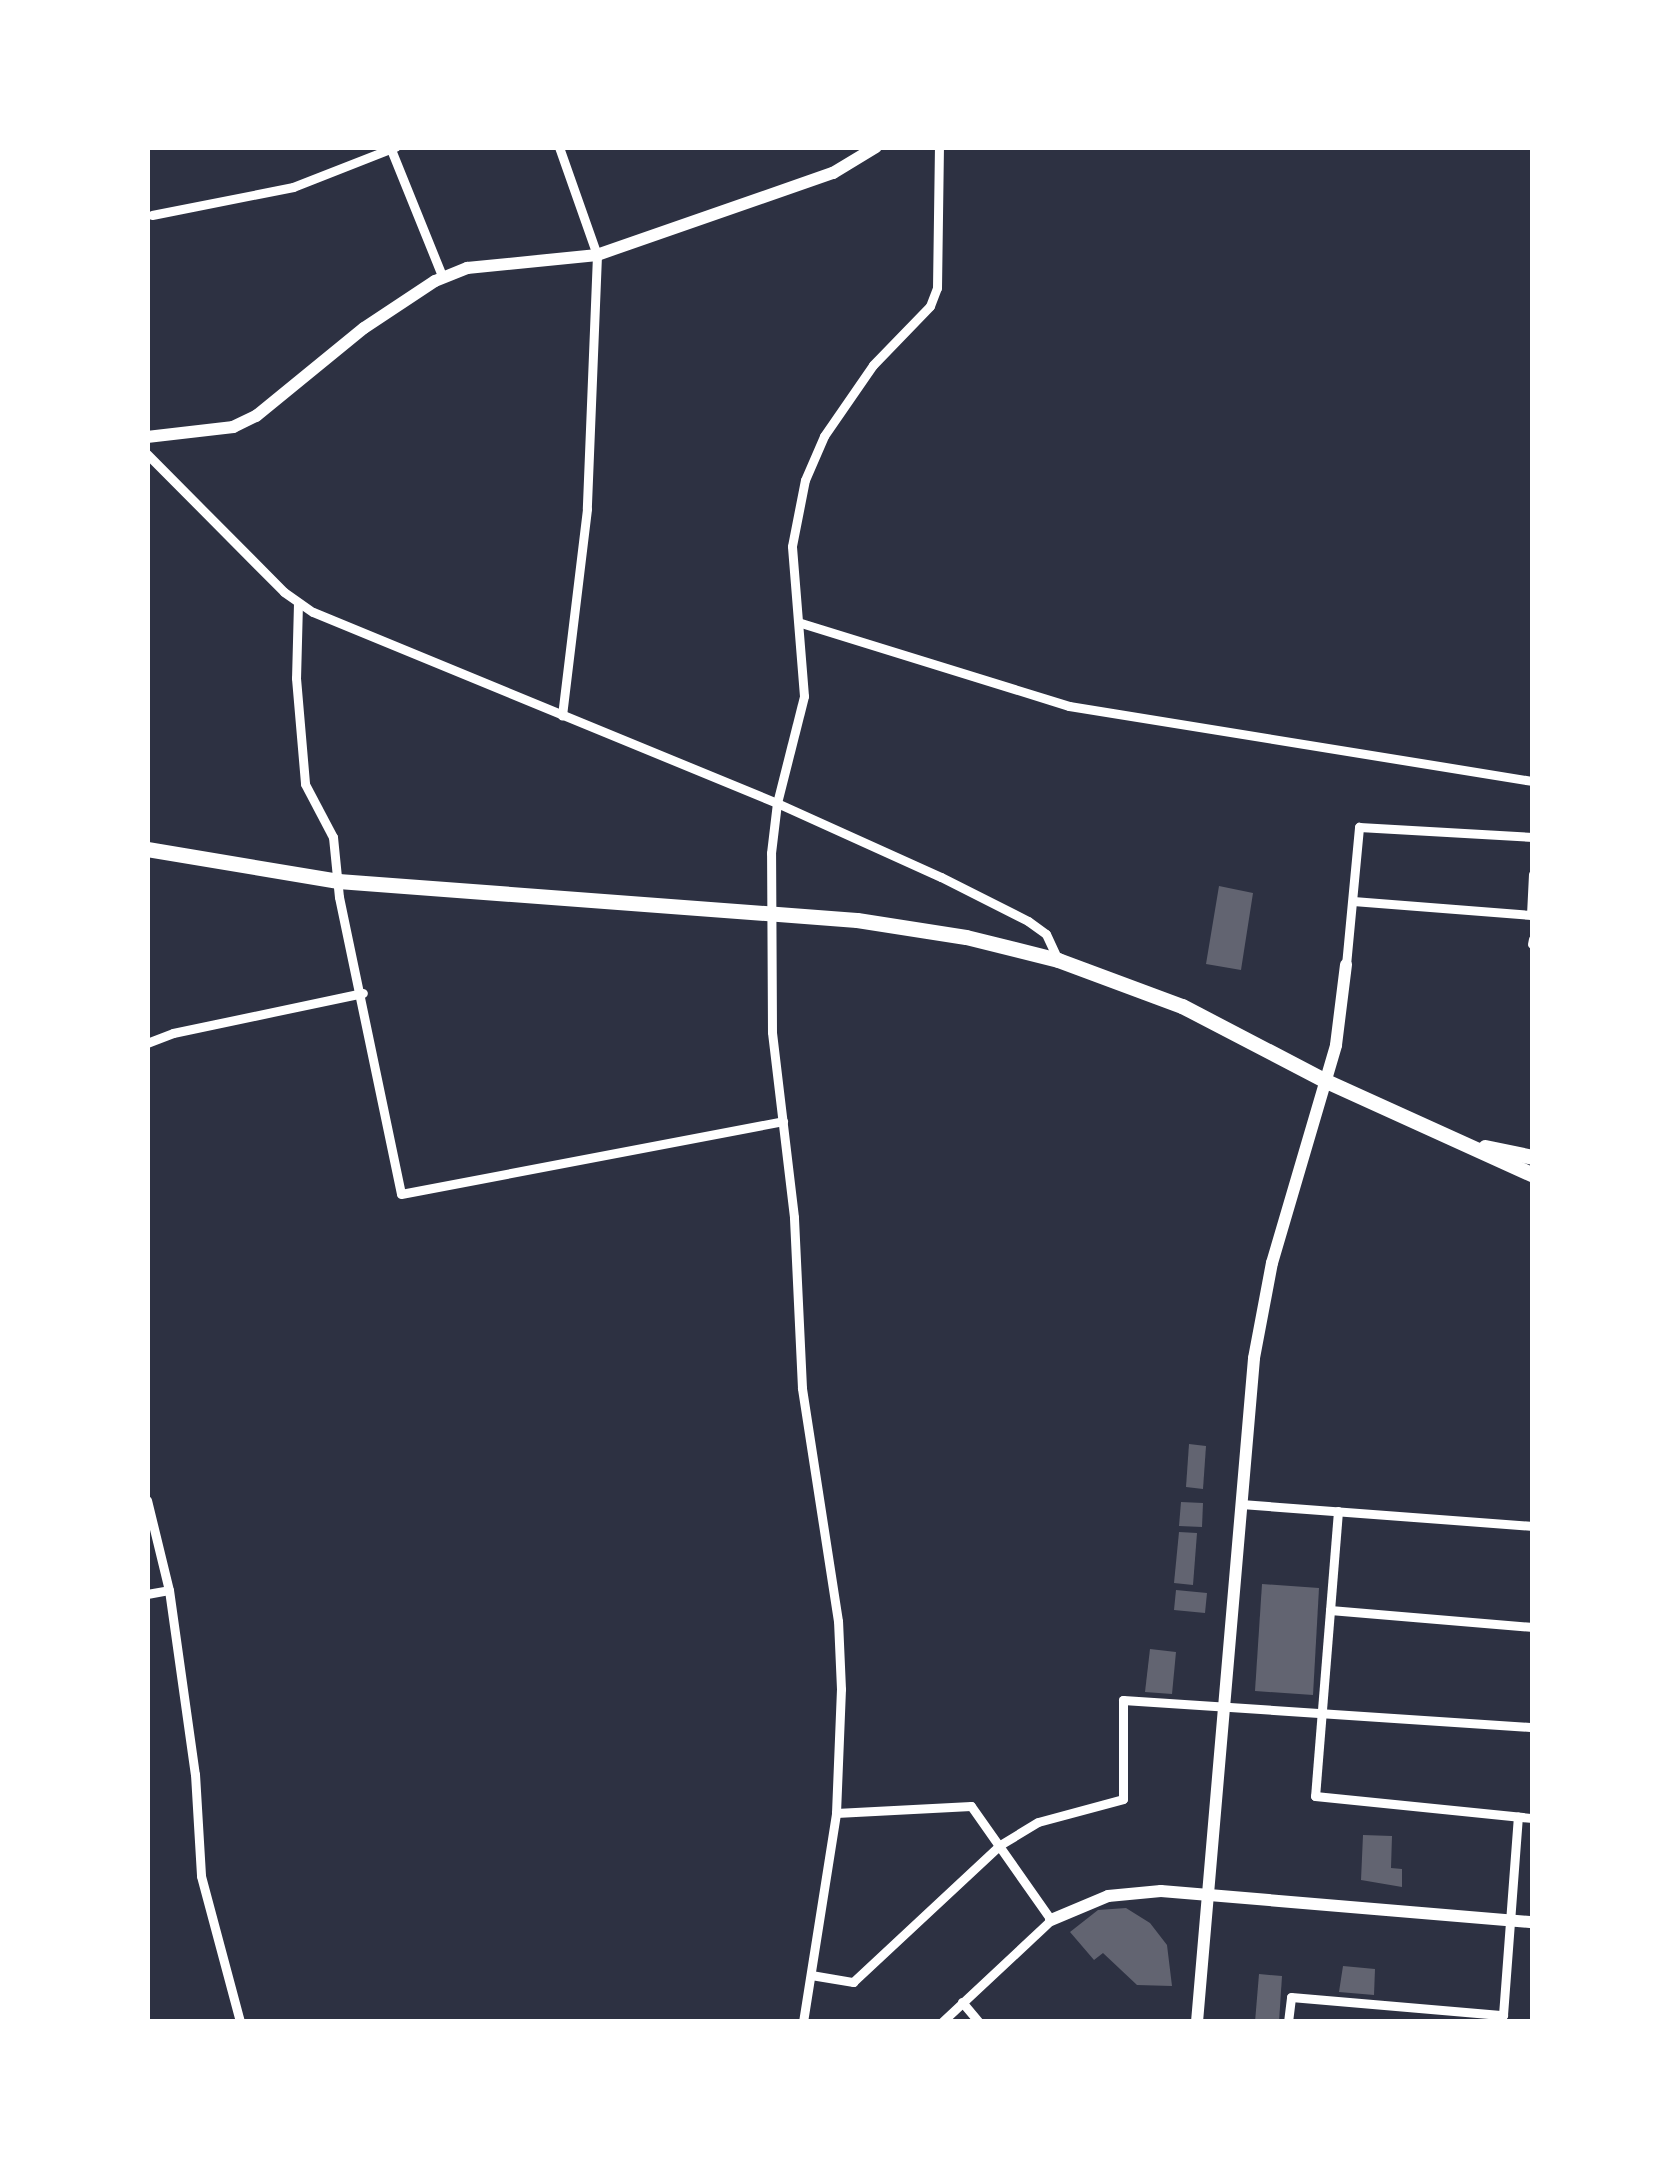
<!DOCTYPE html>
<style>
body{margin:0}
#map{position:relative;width:1680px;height:2169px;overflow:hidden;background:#2d3142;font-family:"Golos Text",sans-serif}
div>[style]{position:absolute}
.building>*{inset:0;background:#626471}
.minor>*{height:9px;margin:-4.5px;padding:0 4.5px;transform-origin:4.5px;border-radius:4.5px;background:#fff}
.tertiary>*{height:12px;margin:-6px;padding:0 6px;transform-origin:6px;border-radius:6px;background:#fff}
.primary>*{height:15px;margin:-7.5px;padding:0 7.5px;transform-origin:7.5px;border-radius:7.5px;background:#fff}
span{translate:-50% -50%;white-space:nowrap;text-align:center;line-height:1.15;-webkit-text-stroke:9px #fff;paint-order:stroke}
.frame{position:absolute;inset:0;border:150px solid #fff;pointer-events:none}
</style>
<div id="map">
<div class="building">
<i style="clip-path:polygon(1219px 886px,1253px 893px,1241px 970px,1206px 964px)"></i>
<i style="clip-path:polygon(1189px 1444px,1206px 1446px,1203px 1489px,1186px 1487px)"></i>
<i style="clip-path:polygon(1181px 1502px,1203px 1503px,1202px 1527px,1179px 1526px)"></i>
<i style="clip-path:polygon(1179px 1532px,1197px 1533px,1193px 1585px,1174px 1583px)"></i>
<i style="clip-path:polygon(1262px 1584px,1319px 1588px,1313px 1695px,1255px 1691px)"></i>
<i style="clip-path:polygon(1176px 1590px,1207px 1593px,1205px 1613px,1174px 1610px)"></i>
<i style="clip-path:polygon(1150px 1649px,1176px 1652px,1172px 1694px,1145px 1692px)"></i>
<i style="clip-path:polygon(1363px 1835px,1392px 1836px,1391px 1868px,1402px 1869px,1402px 1887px,1361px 1880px)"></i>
<i style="clip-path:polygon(1126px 1908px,1150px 1923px,1167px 1945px,1172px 1986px,1137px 1985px,1103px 1953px,1094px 1960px,1070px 1932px,1098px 1910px)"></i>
<i style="clip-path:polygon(1343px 1966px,1375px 1969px,1374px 1995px,1339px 1992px)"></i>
<i style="clip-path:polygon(1259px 1974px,1282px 1976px,1279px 2022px,1255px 2022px)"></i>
</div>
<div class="minor">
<i style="left:390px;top:147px;width:141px;rotate:68deg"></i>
<i style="left:559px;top:147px;width:114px;rotate:70.6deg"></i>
<i style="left:597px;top:255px;width:254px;rotate:92.3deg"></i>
<i style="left:587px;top:509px;width:208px;rotate:96.9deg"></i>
<i style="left:152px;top:215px;width:144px;rotate:-11.2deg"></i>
<i style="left:293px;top:187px;width:110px;rotate:-21.4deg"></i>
<i style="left:147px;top:454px;width:194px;rotate:45.2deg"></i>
<i style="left:284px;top:592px;width:35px;rotate:35deg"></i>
<i style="left:313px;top:612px;width:502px;rotate:22.37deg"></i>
<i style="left:777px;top:803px;width:180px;rotate:24.3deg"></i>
<i style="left:941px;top:877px;width:97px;rotate:26.8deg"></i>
<i style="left:1028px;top:921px;width:22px;rotate:36deg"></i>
<i style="left:1046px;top:934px;width:29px;rotate:65deg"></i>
<i style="left:298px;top:603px;width:75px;rotate:91.5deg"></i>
<i style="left:296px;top:678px;width:106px;rotate:85.1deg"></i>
<i style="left:305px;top:784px;width:60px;rotate:62.2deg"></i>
<i style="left:333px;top:837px;width:60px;rotate:84.3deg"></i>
<i style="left:339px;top:897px;width:303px;rotate:78.2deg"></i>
<i style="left:401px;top:1194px;width:389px;rotate:-10.8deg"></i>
<i style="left:801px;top:623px;width:281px;rotate:17.2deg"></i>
<i style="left:1069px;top:706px;width:470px;rotate:9.2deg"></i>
<i style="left:1353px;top:901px;width:179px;rotate:4.5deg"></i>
<i style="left:1531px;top:915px;width:41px;rotate:-87.2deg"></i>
<i style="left:1532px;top:944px;width:5px;rotate:-79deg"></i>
<i style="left:1346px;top:965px;width:139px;rotate:-84.6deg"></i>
<i style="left:1359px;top:827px;width:174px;rotate:3.3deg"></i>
<i style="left:147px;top:1043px;width:28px;rotate:-21deg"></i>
<i style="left:173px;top:1033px;width:194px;rotate:-11.9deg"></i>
<i style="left:147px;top:1500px;width:93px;rotate:76.3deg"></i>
<i style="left:169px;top:1590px;width:186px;rotate:82deg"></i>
<i style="left:195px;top:1774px;width:102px;rotate:86.6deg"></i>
<i style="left:201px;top:1876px;width:151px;rotate:75deg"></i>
<i style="left:1241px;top:1504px;width:293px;rotate:4.3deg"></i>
<i style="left:1338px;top:1511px;width:286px;rotate:94.6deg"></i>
<i style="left:1315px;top:1796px;width:219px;rotate:5.8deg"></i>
<i style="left:147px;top:1594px;width:22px;rotate:-10deg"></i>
<i style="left:1330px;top:1610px;width:204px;rotate:4.8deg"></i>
<i style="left:836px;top:1813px;width:135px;rotate:-3deg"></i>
<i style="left:971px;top:1806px;width:139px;rotate:54.9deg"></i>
<i style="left:1051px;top:1920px;width:149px;rotate:136.9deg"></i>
<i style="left:811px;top:1975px;width:43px;rotate:9.5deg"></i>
<i style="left:853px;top:1982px;width:201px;rotate:-43deg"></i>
<i style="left:1000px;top:1845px;width:44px;rotate:-31.2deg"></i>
<i style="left:1038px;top:1822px;width:88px;rotate:-15.1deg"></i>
<i style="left:1123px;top:1799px;width:99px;rotate:-90deg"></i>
<i style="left:1123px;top:1700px;width:411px;rotate:3.8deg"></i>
<i style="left:962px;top:2002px;width:26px;rotate:50deg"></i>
<i style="left:803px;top:2022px;width:212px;rotate:-81deg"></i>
<i style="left:836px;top:1813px;width:124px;rotate:-87.7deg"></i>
<i style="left:841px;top:1689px;width:68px;rotate:-92.5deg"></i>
<i style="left:838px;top:1621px;width:236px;rotate:-98.8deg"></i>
<i style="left:802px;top:1388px;width:171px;rotate:-92.7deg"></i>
<i style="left:794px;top:1217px;width:186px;rotate:-96.8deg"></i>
<i style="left:772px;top:1032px;width:179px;rotate:-90.3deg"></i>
<i style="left:771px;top:853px;width:50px;rotate:-83.2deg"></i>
<i style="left:777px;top:803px;width:110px;rotate:-75.8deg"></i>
<i style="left:804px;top:696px;width:150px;rotate:-94.6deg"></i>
<i style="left:792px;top:546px;width:67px;rotate:-78.9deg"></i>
<i style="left:805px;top:480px;width:48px;rotate:-66.6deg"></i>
<i style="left:824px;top:436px;width:86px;rotate:-55.4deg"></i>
<i style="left:873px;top:365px;width:82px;rotate:-46deg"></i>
<i style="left:930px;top:306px;width:19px;rotate:-69deg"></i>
<i style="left:937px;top:288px;width:141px;rotate:-89.2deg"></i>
<i style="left:1288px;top:2022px;width:25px;rotate:-83deg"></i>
<i style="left:1291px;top:1997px;width:213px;rotate:4.9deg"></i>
<i style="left:1503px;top:2015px;width:199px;rotate:-85.7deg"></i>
</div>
<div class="tertiary">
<i style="left:147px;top:437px;width:87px;rotate:-6.6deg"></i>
<i style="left:233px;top:427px;width:25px;rotate:-26deg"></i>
<i style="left:256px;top:416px;width:139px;rotate:-39.2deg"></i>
<i style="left:364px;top:328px;width:85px;rotate:-33.5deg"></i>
<i style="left:435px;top:281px;width:35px;rotate:-22deg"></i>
<i style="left:467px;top:268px;width:131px;rotate:-5.7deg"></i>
<i style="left:597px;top:255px;width:250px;rotate:-19.2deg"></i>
<i style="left:833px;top:173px;width:50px;rotate:-31.2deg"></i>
<i style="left:1051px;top:1920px;width:62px;rotate:-22.8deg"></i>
<i style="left:1108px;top:1896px;width:53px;rotate:-5.4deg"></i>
<i style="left:1161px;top:1891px;width:373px;rotate:4.8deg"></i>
<i style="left:1197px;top:2022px;width:666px;rotate:-85.09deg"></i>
<i style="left:1254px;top:1358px;width:97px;rotate:-79.3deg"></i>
<i style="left:1272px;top:1263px;width:227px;rotate:-73.6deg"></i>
<i style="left:1336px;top:1045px;width:81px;rotate:-82.9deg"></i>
</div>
<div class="primary">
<i style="left:147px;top:849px;width:194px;rotate:9.5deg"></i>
<i style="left:338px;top:881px;width:520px;rotate:4.3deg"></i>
<i style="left:857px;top:920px;width:110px;rotate:8.9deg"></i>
<i style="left:966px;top:937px;width:95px;rotate:14deg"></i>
<i style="left:1058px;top:960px;width:132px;rotate:20.4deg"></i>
<i style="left:1182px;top:1006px;width:162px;rotate:27.5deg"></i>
<i style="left:1326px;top:1081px;width:227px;rotate:24.4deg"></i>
<i style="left:1485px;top:1147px;width:49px;rotate:11.8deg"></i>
</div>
<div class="frame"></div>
</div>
